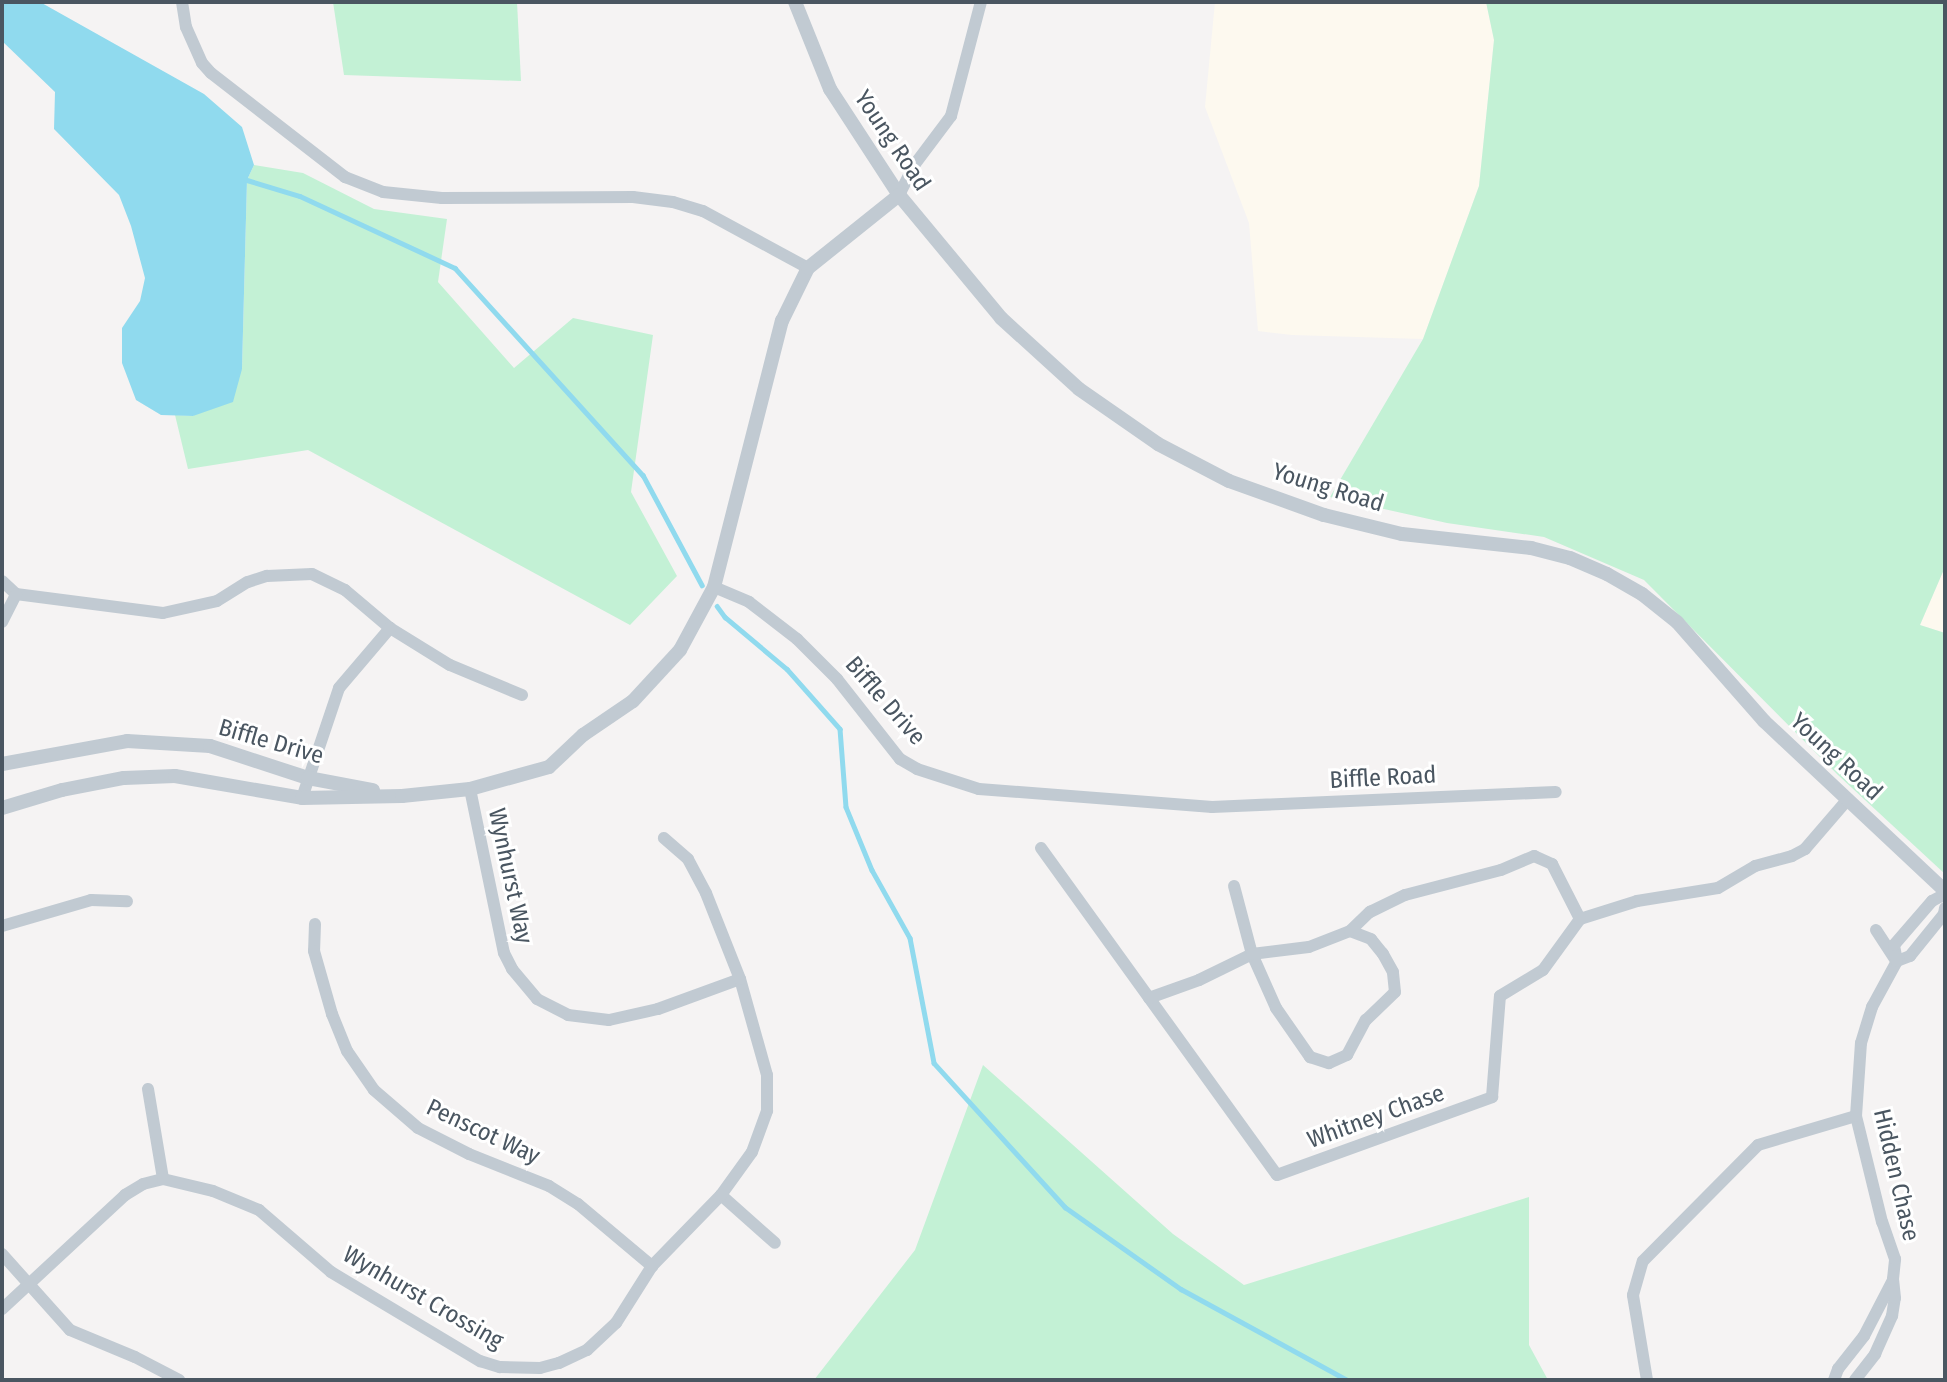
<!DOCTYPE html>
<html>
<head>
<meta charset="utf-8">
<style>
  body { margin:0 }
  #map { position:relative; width:1947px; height:1382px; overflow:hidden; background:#f5f3f3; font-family:"Fira Sans Condensed",sans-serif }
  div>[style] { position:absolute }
  .commercial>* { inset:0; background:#fdf9ef }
  .green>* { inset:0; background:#c3f1d5 }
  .water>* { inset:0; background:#90daee }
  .stream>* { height:4.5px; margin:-2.25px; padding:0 2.25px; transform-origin:2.25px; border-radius:2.25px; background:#90daee }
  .minor>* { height:12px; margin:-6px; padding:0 6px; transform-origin:6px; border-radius:6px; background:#c1cad2 }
  .tertiary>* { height:14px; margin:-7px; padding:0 7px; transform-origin:7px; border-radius:7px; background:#c1cad2 }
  span { translate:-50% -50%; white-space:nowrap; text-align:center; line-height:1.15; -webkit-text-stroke:6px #fff; paint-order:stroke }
  .street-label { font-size:24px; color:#4a5661 }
  .frame { position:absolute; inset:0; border:4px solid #4a5661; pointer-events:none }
</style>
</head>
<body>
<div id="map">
  <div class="commercial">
    <i style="clip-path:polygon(1215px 2px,1486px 2px,1494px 40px,1479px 186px,1423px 339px,1292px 335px,1258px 331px,1249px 223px,1205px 107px)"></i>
    <i style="clip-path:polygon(1945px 567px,1945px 633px,1920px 625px)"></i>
  </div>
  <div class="green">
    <i style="clip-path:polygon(333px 2px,517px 2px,521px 81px,344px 75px)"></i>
    <i style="clip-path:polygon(1486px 2px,1945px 2px,1945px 567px,1920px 625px,1945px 633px,1945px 874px,1838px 775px,1644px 580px,1544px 537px,1447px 523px,1330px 497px,1423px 339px,1479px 186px,1494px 40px)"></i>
    <i style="clip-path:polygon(254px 165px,303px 173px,374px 209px,447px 219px,438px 282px,514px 368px,573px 318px,653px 335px,631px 492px,677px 576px,630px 625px,308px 450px,188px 469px,175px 415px,193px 416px,242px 369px,247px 180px)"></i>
    <i style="clip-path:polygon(983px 1065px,1173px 1234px,1244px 1285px,1529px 1197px,1529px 1345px,1548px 1380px,814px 1380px,915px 1250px)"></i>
  </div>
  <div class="water">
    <i style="clip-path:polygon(2px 2px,40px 2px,204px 94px,242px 127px,254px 165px,247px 180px,242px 369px,233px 402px,193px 416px,161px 415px,136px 400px,122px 363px,122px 328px,140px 301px,145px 278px,131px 226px,119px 195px,54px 129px,55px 92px,2px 41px)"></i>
  </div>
  <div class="stream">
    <i style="left:247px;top:180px;width:55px;rotate:16.8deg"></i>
    <i style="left:300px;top:196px;width:171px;rotate:24.9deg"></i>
    <i style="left:455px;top:268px;width:280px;rotate:47.8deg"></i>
    <i style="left:643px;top:475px;width:125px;rotate:61.8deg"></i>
    <i style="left:717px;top:606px;width:14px;rotate:54deg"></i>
    <i style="left:725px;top:617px;width:81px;rotate:40deg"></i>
    <i style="left:787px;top:669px;width:80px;rotate:48.5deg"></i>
    <i style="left:840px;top:729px;width:78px;rotate:85.6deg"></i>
    <i style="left:846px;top:807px;width:68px;rotate:67.6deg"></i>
    <i style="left:872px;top:870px;width:78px;rotate:60.8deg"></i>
    <i style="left:910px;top:938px;width:127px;rotate:79.1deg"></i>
    <i style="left:934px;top:1063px;width:195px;rotate:47.7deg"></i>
    <i style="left:1065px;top:1207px;width:142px;rotate:35.3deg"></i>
    <i style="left:1181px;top:1289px;width:189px;rotate:28.7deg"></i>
  </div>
  <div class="minor">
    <i style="left:182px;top:2px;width:25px;rotate:81deg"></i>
    <i style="left:186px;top:27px;width:39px;rotate:66deg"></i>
    <i style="left:202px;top:63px;width:13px;rotate:48deg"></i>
    <i style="left:211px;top:73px;width:170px;rotate:37.8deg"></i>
    <i style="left:345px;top:177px;width:41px;rotate:21.5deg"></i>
    <i style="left:383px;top:192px;width:59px;rotate:5.8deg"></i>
    <i style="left:442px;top:198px;width:191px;rotate:-0.3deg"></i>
    <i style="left:633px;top:197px;width:40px;rotate:7.1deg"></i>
    <i style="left:673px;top:202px;width:31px;rotate:17deg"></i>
    <i style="left:703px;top:211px;width:119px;rotate:28.5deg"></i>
    <i style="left:899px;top:195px;width:35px;rotate:-63deg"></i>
    <i style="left:915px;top:164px;width:60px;rotate:-53.1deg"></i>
    <i style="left:951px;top:116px;width:118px;rotate:-75.3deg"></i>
    <i style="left:2px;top:581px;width:19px;rotate:43deg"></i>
    <i style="left:16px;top:594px;width:148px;rotate:7.4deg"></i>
    <i style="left:163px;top:613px;width:55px;rotate:-12.5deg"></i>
    <i style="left:217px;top:601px;width:36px;rotate:-32deg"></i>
    <i style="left:248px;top:582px;width:20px;rotate:-18deg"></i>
    <i style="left:267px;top:576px;width:45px;rotate:-2.5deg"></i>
    <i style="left:312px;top:574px;width:37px;rotate:26deg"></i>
    <i style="left:345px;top:590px;width:59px;rotate:40.2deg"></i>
    <i style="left:390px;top:628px;width:70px;rotate:31.7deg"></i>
    <i style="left:450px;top:665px;width:78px;rotate:22.6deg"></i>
    <i style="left:714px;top:587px;width:38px;rotate:23deg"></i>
    <i style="left:749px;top:602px;width:61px;rotate:37.6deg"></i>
    <i style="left:797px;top:639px;width:57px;rotate:45deg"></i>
    <i style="left:837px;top:679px;width:102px;rotate:51.8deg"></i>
    <i style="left:900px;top:759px;width:20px;rotate:30deg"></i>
    <i style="left:917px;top:769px;width:65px;rotate:17.9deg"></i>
    <i style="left:979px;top:789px;width:234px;rotate:4.4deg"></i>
    <i style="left:1212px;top:807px;width:344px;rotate:-2.5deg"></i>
    <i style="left:2px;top:622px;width:31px;rotate:-63deg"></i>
    <i style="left:470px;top:789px;width:167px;rotate:78.3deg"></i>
    <i style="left:504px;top:953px;width:18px;rotate:63deg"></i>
    <i style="left:512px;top:969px;width:39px;rotate:50deg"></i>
    <i style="left:537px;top:999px;width:35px;rotate:27deg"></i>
    <i style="left:568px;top:1015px;width:41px;rotate:7deg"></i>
    <i style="left:609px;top:1020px;width:50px;rotate:-12.7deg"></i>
    <i style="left:658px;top:1009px;width:87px;rotate:-20.1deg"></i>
    <i style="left:302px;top:798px;width:116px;rotate:-71.4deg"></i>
    <i style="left:339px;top:688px;width:79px;rotate:-49.6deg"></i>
    <i style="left:1041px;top:848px;width:403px;rotate:54.2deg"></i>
    <i style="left:1277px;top:1175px;width:229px;rotate:-19.9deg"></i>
    <i style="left:1492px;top:1097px;width:101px;rotate:-85.5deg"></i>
    <i style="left:1500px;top:996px;width:50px;rotate:-31.2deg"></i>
    <i style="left:1543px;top:970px;width:63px;rotate:-54deg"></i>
    <i style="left:1580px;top:919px;width:60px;rotate:-17.5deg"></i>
    <i style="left:1637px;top:901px;width:82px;rotate:-9.1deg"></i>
    <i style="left:1718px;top:888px;width:43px;rotate:-30.7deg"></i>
    <i style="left:1755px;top:866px;width:38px;rotate:-15deg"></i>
    <i style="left:1792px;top:856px;width:15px;rotate:-28deg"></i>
    <i style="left:1805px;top:849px;width:66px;rotate:-49.3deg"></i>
    <i style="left:1234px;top:886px;width:70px;rotate:75.2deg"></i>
    <i style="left:1252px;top:954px;width:59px;rotate:66deg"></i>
    <i style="left:1276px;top:1008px;width:60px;rotate:55.2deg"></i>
    <i style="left:1310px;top:1057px;width:20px;rotate:18deg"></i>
    <i style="left:1329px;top:1063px;width:20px;rotate:-24deg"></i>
    <i style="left:1347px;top:1055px;width:40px;rotate:-62deg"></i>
    <i style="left:1366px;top:1020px;width:40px;rotate:-44deg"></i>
    <i style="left:1395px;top:992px;width:20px;rotate:-96deg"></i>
    <i style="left:1393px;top:972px;width:21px;rotate:-119deg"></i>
    <i style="left:1383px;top:954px;width:19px;rotate:-129deg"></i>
    <i style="left:1371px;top:939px;width:22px;rotate:-159deg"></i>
    <i style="left:315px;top:924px;width:27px;rotate:92deg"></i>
    <i style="left:314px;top:951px;width:66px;rotate:74.1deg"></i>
    <i style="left:332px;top:1014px;width:40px;rotate:68deg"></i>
    <i style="left:347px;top:1051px;width:47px;rotate:55.3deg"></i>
    <i style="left:374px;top:1090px;width:58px;rotate:40.8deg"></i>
    <i style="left:418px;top:1128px;width:57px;rotate:27deg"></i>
    <i style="left:469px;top:1154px;width:86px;rotate:21.8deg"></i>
    <i style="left:549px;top:1186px;width:34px;rotate:32deg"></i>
    <i style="left:578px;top:1204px;width:97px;rotate:40deg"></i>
    <i style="left:2px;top:926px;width:93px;rotate:-16.3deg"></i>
    <i style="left:91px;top:900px;width:36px;rotate:2deg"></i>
    <i style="left:1876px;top:930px;width:35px;rotate:57deg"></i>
    <i style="left:1897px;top:961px;width:14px;rotate:-21deg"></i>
    <i style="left:1910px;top:956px;width:54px;rotate:-51deg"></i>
    <i style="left:1944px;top:914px;width:6px;rotate:-81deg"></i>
    <i style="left:1149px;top:998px;width:53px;rotate:-19.8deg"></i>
    <i style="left:1199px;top:980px;width:59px;rotate:-26.1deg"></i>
    <i style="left:1252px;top:954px;width:57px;rotate:-7deg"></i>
    <i style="left:1309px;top:947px;width:44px;rotate:-21.3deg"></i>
    <i style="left:1350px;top:931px;width:28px;rotate:-44deg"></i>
    <i style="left:1370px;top:912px;width:39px;rotate:-26deg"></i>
    <i style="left:1405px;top:895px;width:99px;rotate:-14.6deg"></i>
    <i style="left:1501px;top:870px;width:36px;rotate:-23deg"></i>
    <i style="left:1534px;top:856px;width:20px;rotate:24deg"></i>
    <i style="left:1552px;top:864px;width:62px;rotate:63deg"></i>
    <i style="left:148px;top:1089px;width:91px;rotate:80.5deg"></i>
    <i style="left:721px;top:1195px;width:72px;rotate:41.6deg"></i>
    <i style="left:2px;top:1254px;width:102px;rotate:48.2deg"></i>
    <i style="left:70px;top:1330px;width:70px;rotate:22.6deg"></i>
    <i style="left:135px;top:1357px;width:50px;rotate:27.6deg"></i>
    <i style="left:2px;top:1309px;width:168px;rotate:-42.8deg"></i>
    <i style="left:125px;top:1195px;width:21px;rotate:-31deg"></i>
    <i style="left:143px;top:1184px;width:21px;rotate:-14deg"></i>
    <i style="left:163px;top:1179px;width:51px;rotate:13.5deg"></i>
    <i style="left:213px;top:1191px;width:50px;rotate:22.4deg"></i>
    <i style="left:259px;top:1210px;width:95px;rotate:40.7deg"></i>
    <i style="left:331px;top:1272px;width:174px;rotate:30.9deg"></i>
    <i style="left:480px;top:1361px;width:21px;rotate:17deg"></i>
    <i style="left:500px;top:1367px;width:40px;rotate:1.4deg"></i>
    <i style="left:540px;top:1368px;width:20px;rotate:-15deg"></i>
    <i style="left:559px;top:1363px;width:31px;rotate:-25deg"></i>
    <i style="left:587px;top:1350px;width:40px;rotate:-43deg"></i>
    <i style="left:616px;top:1323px;width:67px;rotate:-57.7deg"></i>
    <i style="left:652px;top:1266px;width:99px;rotate:-45.8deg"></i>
    <i style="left:721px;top:1195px;width:53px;rotate:-54.2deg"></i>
    <i style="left:752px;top:1152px;width:44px;rotate:-69.9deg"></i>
    <i style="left:767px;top:1111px;width:36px;rotate:-90deg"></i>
    <i style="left:767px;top:1075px;width:100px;rotate:-105.7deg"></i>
    <i style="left:740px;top:979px;width:92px;rotate:-111.6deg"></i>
    <i style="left:706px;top:893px;width:38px;rotate:-118deg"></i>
    <i style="left:688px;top:859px;width:32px;rotate:-139deg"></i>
    <i style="left:1647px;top:1380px;width:86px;rotate:-99.4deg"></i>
    <i style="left:1633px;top:1295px;width:35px;rotate:-74deg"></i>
    <i style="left:1643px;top:1261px;width:163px;rotate:-45.2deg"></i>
    <i style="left:1758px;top:1145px;width:102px;rotate:-16.5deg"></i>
    <i style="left:1834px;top:1380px;width:12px;rotate:-70deg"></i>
    <i style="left:1838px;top:1369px;width:42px;rotate:-51.8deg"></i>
    <i style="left:1864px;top:1336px;width:63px;rotate:-62.6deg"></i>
    <i style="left:1855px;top:1380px;width:33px;rotate:-52deg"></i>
    <i style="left:1875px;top:1354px;width:42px;rotate:-65.9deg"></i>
    <i style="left:1892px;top:1316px;width:18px;rotate:-81deg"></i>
    <i style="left:1895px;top:1298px;width:19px;rotate:-96deg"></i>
    <i style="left:1893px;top:1279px;width:20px;rotate:-84deg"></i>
    <i style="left:1895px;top:1259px;width:39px;rotate:-109deg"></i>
    <i style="left:1882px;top:1222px;width:109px;rotate:-103.8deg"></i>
    <i style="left:1856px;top:1116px;width:73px;rotate:-86.1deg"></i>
    <i style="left:1861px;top:1043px;width:38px;rotate:-73deg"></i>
    <i style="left:1872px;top:1007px;width:52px;rotate:-61.5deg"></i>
    <i style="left:1897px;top:961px;width:16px;rotate:-101deg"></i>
    <i style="left:1894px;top:945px;width:58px;rotate:-49.2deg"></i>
    <i style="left:1932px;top:901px;width:15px;rotate:-28deg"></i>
  </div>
  <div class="tertiary">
    <i style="left:795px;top:2px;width:94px;rotate:68.1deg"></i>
    <i style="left:830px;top:89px;width:126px;rotate:56.9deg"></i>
    <i style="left:899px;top:195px;width:160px;rotate:50.3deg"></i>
    <i style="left:1001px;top:318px;width:105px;rotate:42.3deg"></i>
    <i style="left:1079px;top:389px;width:96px;rotate:34.8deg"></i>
    <i style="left:1158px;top:444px;width:80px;rotate:27.5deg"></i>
    <i style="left:1229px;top:481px;width:101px;rotate:19.7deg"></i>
    <i style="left:1324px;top:515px;width:80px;rotate:13.7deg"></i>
    <i style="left:1402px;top:534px;width:130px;rotate:6.2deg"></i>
    <i style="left:1531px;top:548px;width:40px;rotate:14.4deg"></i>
    <i style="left:1570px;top:558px;width:40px;rotate:23.4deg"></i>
    <i style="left:1607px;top:574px;width:40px;rotate:29.7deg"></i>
    <i style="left:1642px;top:594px;width:45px;rotate:38.7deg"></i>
    <i style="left:1677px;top:622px;width:132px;rotate:48.7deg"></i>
    <i style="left:1764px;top:721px;width:248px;rotate:43.2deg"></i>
    <i style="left:2px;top:764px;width:127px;rotate:-10.4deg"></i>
    <i style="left:127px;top:741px;width:83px;rotate:3.4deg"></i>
    <i style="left:210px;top:746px;width:103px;rotate:18.1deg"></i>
    <i style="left:308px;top:778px;width:66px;rotate:10.5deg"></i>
    <i style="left:2px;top:808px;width:63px;rotate:-16.7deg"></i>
    <i style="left:62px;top:790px;width:63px;rotate:-11deg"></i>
    <i style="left:124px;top:778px;width:51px;rotate:-2.2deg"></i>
    <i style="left:175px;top:776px;width:129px;rotate:9.8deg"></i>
    <i style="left:302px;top:798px;width:100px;rotate:-1.1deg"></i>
    <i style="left:402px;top:796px;width:68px;rotate:-5.9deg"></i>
    <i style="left:470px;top:789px;width:82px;rotate:-15.6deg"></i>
    <i style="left:549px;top:767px;width:47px;rotate:-43.3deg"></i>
    <i style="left:583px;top:735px;width:60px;rotate:-34.2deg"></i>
    <i style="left:633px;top:701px;width:69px;rotate:-47.3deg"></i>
    <i style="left:680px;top:650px;width:72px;rotate:-61.6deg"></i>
    <i style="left:714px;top:587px;width:275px;rotate:-75.7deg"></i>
    <i style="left:782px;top:321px;width:59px;rotate:-63.9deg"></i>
    <i style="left:808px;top:268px;width:117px;rotate:-38.7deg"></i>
  </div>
  <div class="street-label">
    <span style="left:892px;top:141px;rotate:56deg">Young Road</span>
    <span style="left:1328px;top:488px;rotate:17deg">Young Road</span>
    <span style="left:885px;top:701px;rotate:49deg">Biffle Drive</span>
    <span style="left:271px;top:742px;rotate:16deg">Biffle Drive</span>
    <span style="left:1836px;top:757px;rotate:43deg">Young Road</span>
    <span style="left:1383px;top:778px;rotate:-3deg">Biffle Road</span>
    <span style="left:510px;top:876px;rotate:78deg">Wynhurst Way</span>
    <span style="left:1376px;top:1117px;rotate:-20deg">Whitney Chase</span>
    <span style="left:483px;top:1132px;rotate:25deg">Penscot Way</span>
    <span style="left:1896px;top:1175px;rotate:77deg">Hidden Chase</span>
    <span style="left:423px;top:1298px;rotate:30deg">Wynhurst Crossing</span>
  </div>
  <div class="frame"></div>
</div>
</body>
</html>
